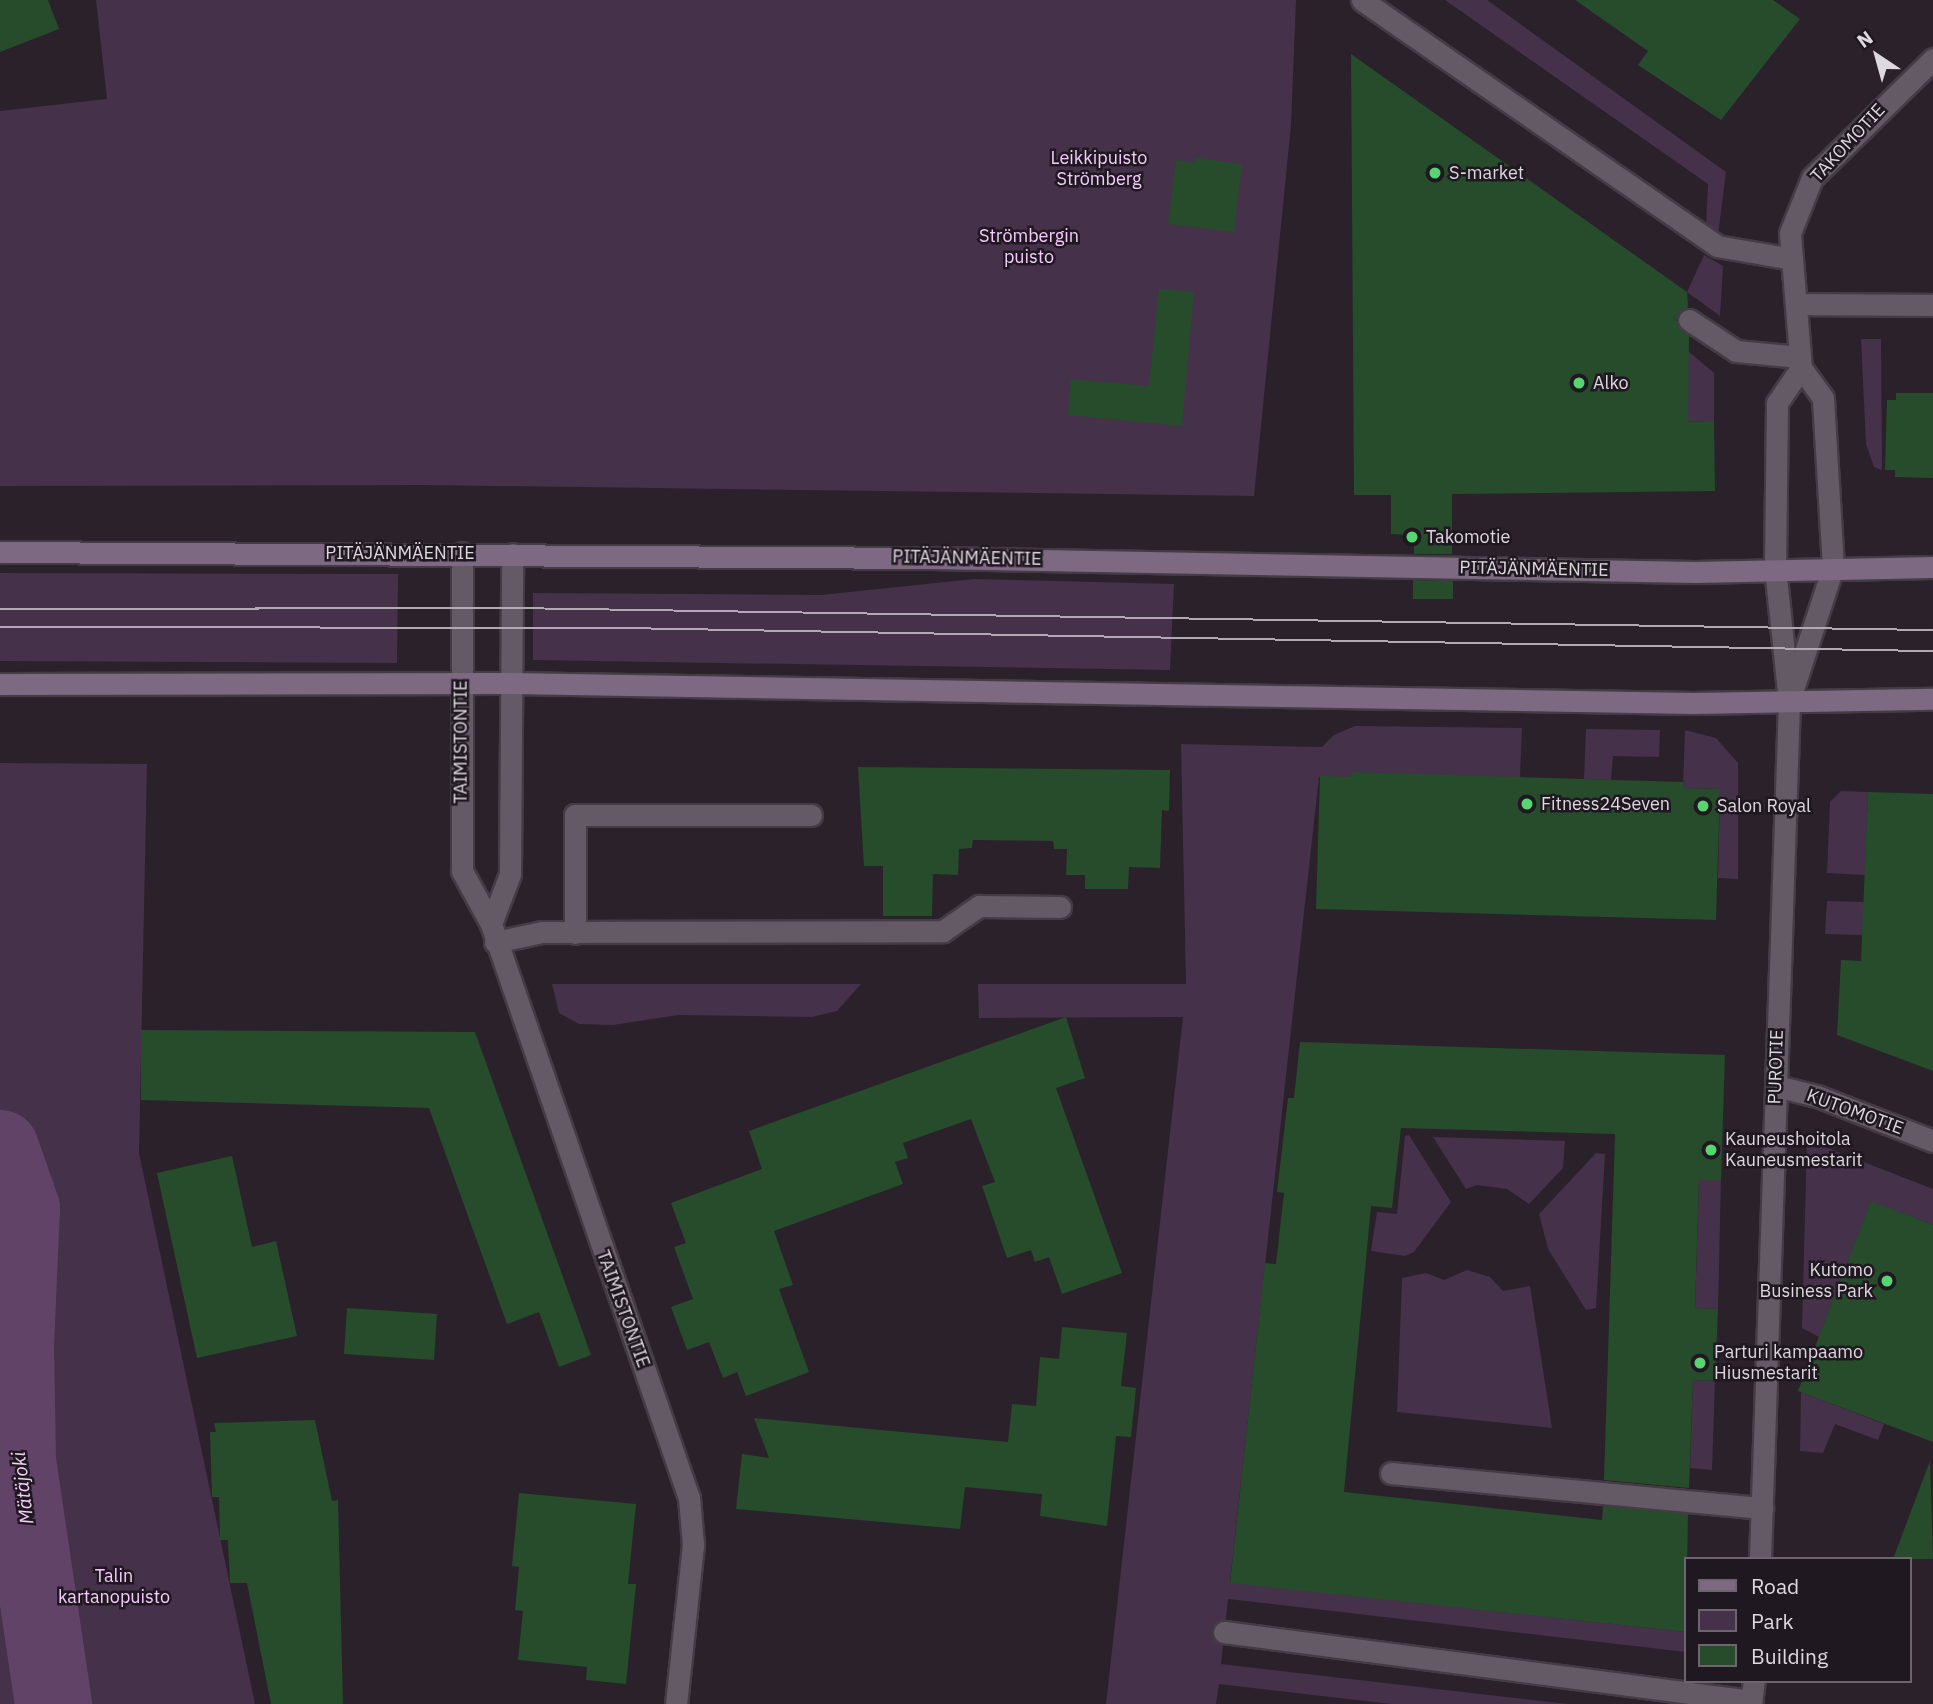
<!DOCTYPE html>
<html>
<head>
<meta charset="utf-8">
<style>
  body { margin:0 }
  #map { position:relative; width:1933px; height:1704px; overflow:hidden; background:#2a212b; font-family:"IBM Plex Sans",sans-serif }
  div>[style] { position:absolute }
  .green>* { inset:0; background:#453149 }
  .river>* { height:77px; margin:-38.5px; padding:0 38.5px; transform-origin:38.5px; border-radius:38.5px; background:#614367 }
  .building>* { inset:0; background:#264c2c }
  .roads { filter:drop-shadow(2px 0 #433c45) drop-shadow(-2px 0 #433c45) drop-shadow(0 2px #433c45) drop-shadow(0 -2px #433c45) }
  .lane>* { height:21px; margin:-10.5px; padding:0 10.5px; transform-origin:10.5px; border-radius:10.5px; background:#645a66 }
  .street>* { height:21px; margin:-10.5px; padding:0 10.5px; transform-origin:10.5px; border-radius:10.5px; background:#645a66 }
  .secondary>* { height:21px; margin:-10.5px; padding:0 10.5px; transform-origin:10.5px; border-radius:10.5px; background:#7e6982 }
  .tram>* { height:2px; margin:-1px; padding:0 1px; transform-origin:1px; border-radius:1px; background:#b1aab2 }
  .dots>* { width:19px; height:19px; translate:-50% -50%; box-sizing:border-box; border:4px solid #201821; border-radius:50% }
  span { translate:-50% -50%; white-space:nowrap; text-align:center; line-height:1.15; -webkit-text-stroke:5px #201821; paint-order:stroke }
  .street-label { font-size:18px; color:#ded8df }
  .park-label { font-size:18px; color:#f5ccfd }
  .poi-label { font-size:18px; color:#ded8df }
  .left { translate:0 -50%; text-align:left }
  .right { translate:-100% -50%; text-align:right }
  .water-label { font-size:19px; color:#f2d3f8; font-style:italic }
  .legend { position:absolute; left:1684px; top:1557px; width:228px; height:126px; box-sizing:border-box; background:#201821; border:2px solid #6c656d; margin:0; padding:9px 12px; list-style:none; font-size:21px; color:#ded8df }
  .legend li { display:flex; align-items:center; gap:14px; height:35px }
  .legend b { width:35px; border:2px solid #6c656d }
  .north { position:absolute; left:1842px; top:21px; width:70px; height:70px; -webkit-text-stroke:5px #201821; paint-order:stroke; rotate:324deg; font-size:19px; font-weight:700; line-height:28px; text-align:center; color:#ded8df }
  .north::after { content:''; display:block; margin:auto; width:24px; height:32px; background:#ded8df; clip-path:polygon(50% 0,100% 100%,50% 72%,0 100%) }
</style>
</head>
<body>
<div id="map">
  <div class="green">
    <i style="clip-path:polygon(96px 0,1296px 0,1291px 125px,1254px 496px,425px 485px,0 486px,0 111px,107px 99px)"></i>
    <i style="clip-path:polygon(1445px 0,1487px 0,1726px 172px,1718px 235px,1706px 226px,1708px 184px)"></i>
    <i style="clip-path:polygon(1704px 255px,1723px 266px,1720px 316px,1687px 292px)"></i>
    <i style="clip-path:polygon(1861px 339px,1881px 339px,1882px 470px,1874px 467px,1866px 444px)"></i>
    <i style="clip-path:polygon(1688px 351px,1714px 373px,1714px 421px,1688px 422px)"></i>
    <i style="clip-path:polygon(0 573px,398px 574px,397px 663px,0 661px)"></i>
    <i style="clip-path:polygon(974px 579px,1174px 584px,1170px 670px,533px 660px,533px 593px,821px 595px)"></i>
    <i style="clip-path:polygon(1355px 726px,1522px 728px,1520px 777px,1319px 777px,1230px 1582px,1686px 1632px,1686px 1652px,1228px 1599px,1221px 1664px,1568px 1704px,1391px 1704px,1219px 1684px,1216px 1704px,1106px 1704px,1183px 1017px,979px 1018px,978px 984px,1186px 984px,1181px 744px,1322px 747px,1334px 735px)"></i>
    <i style="clip-path:polygon(1586px 729px,1660px 730px,1659px 757px,1613px 756px,1611px 780px,1584px 779px)"></i>
    <i style="clip-path:polygon(1685px 730px,1716px 738px,1738px 763px,1738px 879px,1718px 878px,1720px 789px,1683px 788px)"></i>
    <i style="clip-path:polygon(0 763px,147px 764px,139px 1153px,255px 1704px,0 1704px)"></i>
    <i style="clip-path:polygon(1841px 791px,1868px 792px,1865px 875px,1827px 873px,1830px 802px)"></i>
    <i style="clip-path:polygon(1827px 901px,1865px 902px,1933px 930px,1933px 937px,1825px 934px)"></i>
    <i style="clip-path:polygon(552px 984px,861px 984px,837px 1011px,812px 1017px,678px 1015px,613px 1025px,579px 1024px,559px 1013px)"></i>
    <i style="clip-path:polygon(1409px 1135px,1451px 1202px,1414px 1252px,1405px 1256px,1371px 1251px,1377px 1212px,1397px 1214px,1405px 1136px)"></i>
    <i style="clip-path:polygon(1433px 1137px,1565px 1141px,1563px 1168px,1529px 1204px,1507px 1189px,1477px 1185px,1466px 1189px)"></i>
    <i style="clip-path:polygon(1807px 1140px,1933px 1189px,1933px 1225px,1871px 1202px,1819px 1337px,1802px 1328px)"></i>
    <i style="clip-path:polygon(1596px 1153px,1605px 1154px,1596px 1308px,1586px 1310px,1548px 1249px,1539px 1214px)"></i>
    <i style="clip-path:polygon(1699px 1180px,1721px 1180px,1718px 1309px,1695px 1308px)"></i>
    <i style="clip-path:polygon(1467px 1270px,1490px 1277px,1503px 1291px,1530px 1286px,1552px 1428px,1397px 1412px,1402px 1278px,1426px 1273px,1444px 1280px)"></i>
    <i style="clip-path:polygon(1693px 1380px,1715px 1381px,1712px 1470px,1690px 1468px)"></i>
    <i style="clip-path:polygon(1801px 1392px,1884px 1424px,1878px 1440px,1835px 1424px,1823px 1453px,1800px 1451px)"></i>
  </div>
  <div class="river">
    <i style="left:0;top:1148px;width:64px;rotate:70.7deg"></i>
    <i style="left:21px;top:1208px;width:135px;rotate:92.5deg"></i>
    <i style="left:15px;top:1343px;width:117px;rotate:89deg"></i>
    <i style="left:17px;top:1460px;width:247px;rotate:81.6deg"></i>
  </div>
  <div class="building">
    <i style="clip-path:polygon(0 0,48px 0,59px 29px,0 52px)"></i>
    <i style="clip-path:polygon(1575px 0,1773px 0,1800px 19px,1721px 120px,1638px 65px,1648px 51px)"></i>
    <i style="clip-path:polygon(1351px 54px,1687px 292px,1688px 307px,1676px 320px,1689px 335px,1688px 422px,1714px 421px,1715px 491px,1452px 494px,1452px 554px,1414px 554px,1414px 535px,1391px 534px,1391px 495px,1354px 495px)"></i>
    <i style="clip-path:polygon(1195px 158px,1242px 164px,1234px 232px,1168px 224px,1176px 160px,1194px 163px)"></i>
    <i style="clip-path:polygon(1159px 289px,1194px 292px,1182px 426px,1068px 415px,1071px 379px,1149px 386px)"></i>
    <i style="clip-path:polygon(1896px 393px,1933px 393px,1933px 478px,1895px 477px,1895px 470px,1885px 470px,1887px 400px,1896px 400px)"></i>
    <i style="clip-path:polygon(1413px 580px,1453px 581px,1453px 599px,1413px 599px)"></i>
    <i style="clip-path:polygon(858px 767px,1170px 770px,1169px 811px,1162px 810px,1160px 868px,1129px 867px,1128px 889px,1085px 889px,1085px 875px,1066px 875px,1067px 849px,1054px 849px,1053px 841px,973px 840px,972px 848px,959px 849px,958px 875px,933px 874px,932px 916px,883px 916px,883px 866px,864px 866px)"></i>
    <i style="clip-path:polygon(1352px 772px,1683px 782px,1683px 788px,1720px 789px,1716px 920px,1316px 909px,1320px 776px,1351px 777px)"></i>
    <i style="clip-path:polygon(1868px 792px,1933px 794px,1933px 1071px,1837px 1035px,1841px 960px,1861px 961px)"></i>
    <i style="clip-path:polygon(1066px 1017px,1085px 1078px,1056px 1088px,1122px 1273px,1062px 1294px,1049px 1257px,1035px 1262px,1031px 1250px,1007px 1258px,982px 1186px,995px 1182px,971px 1119px,903px 1143px,908px 1158px,895px 1162px,903px 1184px,774px 1231px,793px 1285px,779px 1289px,809px 1372px,746px 1396px,737px 1372px,723px 1378px,709px 1342px,687px 1350px,671px 1307px,693px 1299px,674px 1247px,686px 1243px,671px 1203px,762px 1169px,749px 1131px)"></i>
    <i style="clip-path:polygon(141px 1030px,475px 1032px,591px 1355px,559px 1367px,539px 1312px,507px 1324px,429px 1108px,141px 1100px)"></i>
    <i style="clip-path:polygon(1300px 1042px,1725px 1055px,1721px 1180px,1699px 1180px,1695px 1308px,1718px 1309px,1715px 1381px,1693px 1380px,1689px 1488px,1604px 1480px,1615px 1134px,1401px 1128px,1392px 1208px,1371px 1206px,1344px 1492px,1602px 1520px,1603px 1506px,1688px 1514px,1686px 1632px,1230px 1583px,1265px 1263px,1276px 1264px,1284px 1193px,1277px 1192px,1288px 1098px,1294px 1098px)"></i>
    <i style="clip-path:polygon(232px 1156px,252px 1247px,276px 1241px,297px 1336px,197px 1358px,157px 1173px)"></i>
    <i style="clip-path:polygon(1871px 1201px,1933px 1225px,1933px 1442px,1798px 1391px)"></i>
    <i style="clip-path:polygon(347px 1308px,437px 1314px,434px 1360px,344px 1354px)"></i>
    <i style="clip-path:polygon(1062px 1327px,1127px 1333px,1121px 1386px,1136px 1388px,1131px 1437px,1116px 1436px,1107px 1526px,1040px 1516px,1042px 1494px,965px 1487px,960px 1529px,736px 1509px,742px 1454px,769px 1458px,754px 1418px,1008px 1442px,1012px 1404px,1036px 1406px,1040px 1357px,1059px 1359px)"></i>
    <i style="clip-path:polygon(315px 1420px,332px 1501px,338px 1500px,343px 1704px,271px 1704px,247px 1583px,230px 1583px,228px 1540px,220px 1540px,219px 1497px,212px 1497px,210px 1432px,216px 1432px,214px 1423px)"></i>
    <i style="clip-path:polygon(1930px 1461px,1933px 1559px,1893px 1559px)"></i>
    <i style="clip-path:polygon(519px 1493px,636px 1504px,628px 1584px,636px 1584px,626px 1684px,586px 1680px,587px 1667px,518px 1660px,523px 1611px,515px 1610px,519px 1567px,512px 1566px)"></i>
  </div>
  <div class="roads">
    <div class="lane">
      <i style="left:1362px;top:0;width:432px;rotate:34.7deg"></i>
      <i style="left:1717px;top:246px;width:76px;rotate:9.8deg"></i>
      <i style="left:1797px;top:304px;width:136px;rotate:0.4deg"></i>
      <i style="left:1689px;top:320px;width:56px;rotate:33.4deg"></i>
      <i style="left:1736px;top:351px;width:64px;rotate:5.4deg"></i>
      <i style="left:575px;top:933px;width:118px;rotate:-90deg"></i>
      <i style="left:575px;top:815px;width:236px"></i>
      <i style="left:495px;top:942px;width:48px;rotate:-12deg"></i>
      <i style="left:542px;top:932px;width:401px;rotate:-0.1deg"></i>
      <i style="left:943px;top:931px;width:44px;rotate:-34.8deg"></i>
      <i style="left:979px;top:906px;width:81px;rotate:0.7deg"></i>
      <i style="left:1391px;top:1473px;width:373px;rotate:5.4deg"></i>
      <i style="left:1224px;top:1632px;width:532px;rotate:7.45deg"></i>
    </div>
    <div class="street">
      <i style="left:462px;top:553px;width:318px;rotate:90deg"></i>
      <i style="left:462px;top:871px;width:60px;rotate:61.3deg"></i>
      <i style="left:491px;top:924px;width:607px;rotate:70.97deg"></i>
      <i style="left:689px;top:1498px;width:47px;rotate:85.1deg"></i>
      <i style="left:693px;top:1545px;width:160px;rotate:96.1deg"></i>
      <i style="left:1791px;top:695px;width:135px;rotate:-71.8deg"></i>
      <i style="left:1833px;top:567px;width:169px;rotate:-93.4deg"></i>
      <i style="left:1823px;top:398px;width:37px;rotate:-126deg"></i>
      <i style="left:1801px;top:368px;width:135px;rotate:-94.7deg"></i>
      <i style="left:1790px;top:233px;width:59px;rotate:-68.2deg"></i>
      <i style="left:1812px;top:178px;width:170px;rotate:-44.5deg"></i>
      <i style="left:491px;top:924px;width:53px;rotate:-69.2deg"></i>
      <i style="left:510px;top:874px;width:320px;rotate:-89.6deg"></i>
      <i style="left:1776px;top:1086px;width:42px;rotate:13.7deg"></i>
      <i style="left:1817px;top:1096px;width:124px;rotate:21.2deg"></i>
      <i style="left:1760px;top:1559px;width:858px;rotate:-88.06deg"></i>
      <i style="left:1789px;top:701px;width:135px;rotate:-96deg"></i>
      <i style="left:1775px;top:567px;width:164px;rotate:-89.3deg"></i>
      <i style="left:1777px;top:403px;width:42px;rotate:-55.6deg"></i>
      <i style="left:1751px;top:1704px;width:23px;rotate:-83deg"></i>
    </div>
    <div class="secondary">
      <i style="left:0;top:552px;width:932px;rotate:0.37deg"></i>
      <i style="left:932px;top:558px;width:763px;rotate:1.05deg"></i>
      <i style="left:1695px;top:572px;width:238px;rotate:-1.2deg"></i>
      <i style="left:0;top:684px;width:511px;rotate:-0.11deg"></i>
      <i style="left:511px;top:683px;width:1182px;rotate:0.97deg"></i>
      <i style="left:1693px;top:703px;width:240px;rotate:-1deg"></i>
    </div>
  </div>
  <div class="tram">
    <i style="left:0;top:609px;width:512px;rotate:-0.11deg"></i>
    <i style="left:512px;top:608px;width:1421px;rotate:0.89deg"></i>
    <i style="left:0;top:627px;width:622px;rotate:0.09deg"></i>
    <i style="left:622px;top:628px;width:1311px;rotate:1.01deg"></i>
  </div>
  <div class="dots">
    <i style="left:1435px;top:173px;background:#55d671"></i>
    <i style="left:1579px;top:383px;background:#55d671"></i>
    <i style="left:1412px;top:537px;background:#55d671"></i>
    <i style="left:1527px;top:804px;background:#55d671"></i>
    <i style="left:1703px;top:806px;background:#55d671"></i>
    <i style="left:1711px;top:1150px;background:#55d671"></i>
    <i style="left:1887px;top:1281px;background:#55d671"></i>
    <i style="left:1700px;top:1363px;background:#55d671"></i>
  </div>
  <div class="street-label">
    <span style="left:1848px;top:143px;rotate:-47deg">TAKOMOTIE</span>
    <span style="left:400px;top:553px">PITÄJÄNMÄENTIE</span>
    <span style="left:967px;top:558px;rotate:1deg">PITÄJÄNMÄENTIE</span>
    <span style="left:1534px;top:569px;rotate:1deg">PITÄJÄNMÄENTIE</span>
    <span style="left:461px;top:742px;rotate:-90deg">TAIMISTONTIE</span>
    <span style="left:1776px;top:1067px;rotate:-88deg">PUROTIE</span>
    <span style="left:1855px;top:1112px;rotate:20deg">KUTOMOTIE</span>
    <span style="left:623px;top:1309px;rotate:70deg">TAIMISTONTIE</span>
  </div>
  <div class="park-label">
    <span style="left:1099px;top:169px">Leikkipuisto<br>Strömberg</span>
    <span style="left:1029px;top:247px">Strömbergin<br>puisto</span>
    <span style="left:114px;top:1587px">Talin<br>kartanopuisto</span>
  </div>
  <div class="poi-label">
    <span class="left" style="left:1449px;top:173px">S-market</span>
    <span class="left" style="left:1593px;top:383px">Alko</span>
    <span class="left" style="left:1426px;top:537px">Takomotie</span>
    <span class="left" style="left:1541px;top:804px">Fitness24Seven</span>
    <span class="left" style="left:1717px;top:806px">Salon Royal</span>
    <span class="left" style="left:1725px;top:1150px">Kauneushoitola<br>Kauneusmestarit</span>
    <span class="right" style="left:1873px;top:1281px">Kutomo<br>Business Park</span>
    <span class="left" style="left:1714px;top:1363px">Parturi kampaamo<br>Hiusmestarit</span>
  </div>
  <div class="water-label">
    <span style="left:23px;top:1488px;rotate:-97deg">Mätäjoki</span>
  </div>
  <ul class="legend">
  <li><b style="height:9px;background:#7e6982"></b>Road</li>
  <li><b style="height:19px;background:#453149"></b>Park</li>
  <li><b style="height:19px;background:#264c2c"></b>Building</li>
  </ul>
  <div class="north">N</div>
</div>
</body>
</html>
